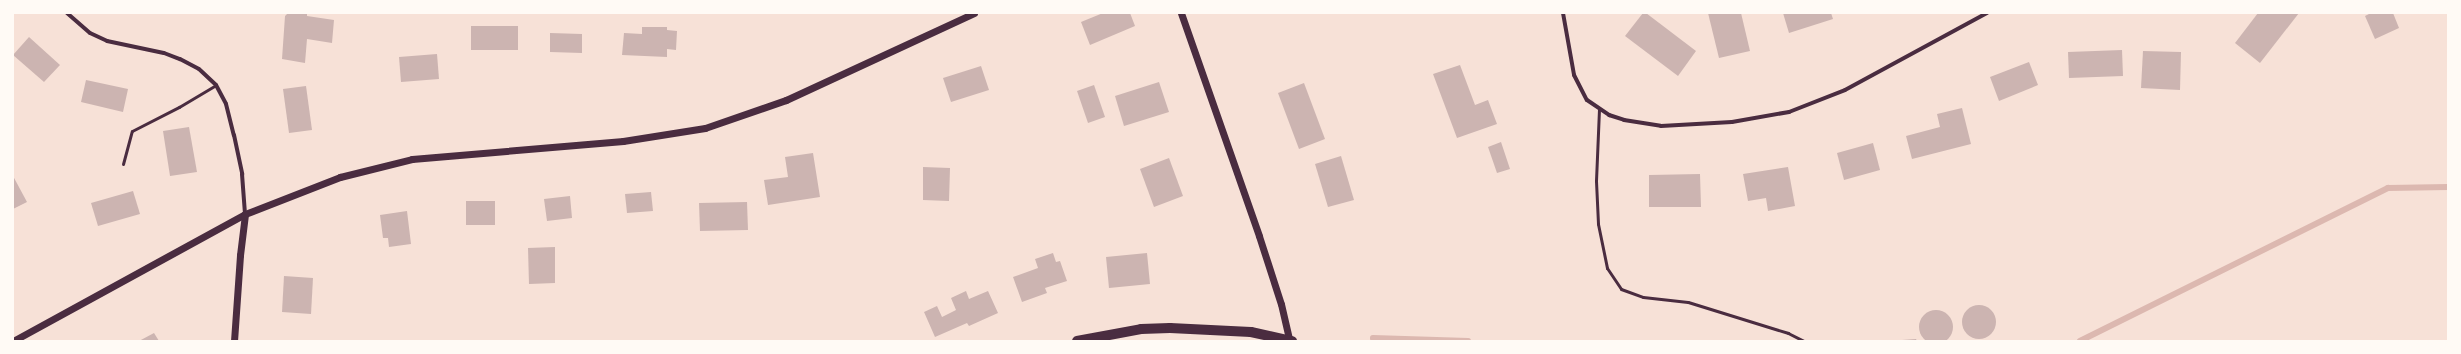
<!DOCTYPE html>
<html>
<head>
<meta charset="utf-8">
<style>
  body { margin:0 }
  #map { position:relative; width:2461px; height:354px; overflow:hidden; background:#f7e1d7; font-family:Overpass,sans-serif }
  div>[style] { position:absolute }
  .stream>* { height:5.5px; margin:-2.75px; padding:0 2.75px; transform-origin:2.75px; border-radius:2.75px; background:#dcb8b0 }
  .building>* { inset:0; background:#ccb4b1 }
  .round { border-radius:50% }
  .service>* { height:3px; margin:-1.5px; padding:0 1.5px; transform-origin:1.5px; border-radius:1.5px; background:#4a2c40 }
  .minor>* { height:4px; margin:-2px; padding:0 2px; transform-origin:2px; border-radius:2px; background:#4a2c40 }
  .tertiary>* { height:7px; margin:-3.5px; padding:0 3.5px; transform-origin:3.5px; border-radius:3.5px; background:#4a2c40 }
  .primary>* { height:10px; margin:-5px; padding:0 5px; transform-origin:5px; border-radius:5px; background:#4a2c40 }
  span { translate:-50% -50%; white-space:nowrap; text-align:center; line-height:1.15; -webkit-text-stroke:4px #fffaf5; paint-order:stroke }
  .frame { position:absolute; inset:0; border:14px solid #fffaf5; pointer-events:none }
</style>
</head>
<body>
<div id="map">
  <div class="stream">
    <i style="left:1373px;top:338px;width:95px;rotate:1.8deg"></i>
    <i style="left:2080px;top:341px;width:344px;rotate:-26.4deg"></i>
    <i style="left:2388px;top:188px;width:60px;rotate:-1deg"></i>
  </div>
  <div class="building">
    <i style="clip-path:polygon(288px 13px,307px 13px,307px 16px,334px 20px,332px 43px,307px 39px,305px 63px,282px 59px,285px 16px)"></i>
    <i style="clip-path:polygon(1103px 13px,1130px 13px,1135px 26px,1090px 45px,1081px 22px)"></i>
    <i style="clip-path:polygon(1643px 13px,1646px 13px,1696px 51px,1678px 76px,1625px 36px)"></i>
    <i style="clip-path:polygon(1708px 13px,1741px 13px,1750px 51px,1719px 58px)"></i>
    <i style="clip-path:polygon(1783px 13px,1831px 13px,1833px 19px,1789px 33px)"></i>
    <i style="clip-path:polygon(2258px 13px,2299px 13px,2260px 63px,2235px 43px)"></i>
    <i style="clip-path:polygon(2371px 13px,2393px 13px,2399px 28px,2375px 39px,2365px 16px)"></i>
    <i style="clip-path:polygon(471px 26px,518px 26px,518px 50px,471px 50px)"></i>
    <i style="clip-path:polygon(642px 27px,667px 27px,667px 30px,677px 31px,676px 50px,667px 49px,667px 57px,622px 55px,624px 33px,642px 34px)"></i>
    <i style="clip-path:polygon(550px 33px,582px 34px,582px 53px,550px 52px)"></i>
    <i style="clip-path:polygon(29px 37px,60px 65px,44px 82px,13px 55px)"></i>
    <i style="clip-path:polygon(2122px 50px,2123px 76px,2069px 78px,2068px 52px)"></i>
    <i style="clip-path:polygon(2143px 51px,2181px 52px,2180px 90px,2141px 88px)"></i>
    <i style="clip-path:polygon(437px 54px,439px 79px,401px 82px,399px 57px)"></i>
    <i style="clip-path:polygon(2029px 62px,2038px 85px,1999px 101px,1990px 77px)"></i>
    <i style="clip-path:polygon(1460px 65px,1475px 105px,1488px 100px,1497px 124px,1457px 138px,1433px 74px)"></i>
    <i style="clip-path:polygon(981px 66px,989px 90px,951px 102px,943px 78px)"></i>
    <i style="clip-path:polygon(86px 80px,128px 89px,123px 112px,81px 102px)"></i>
    <i style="clip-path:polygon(1159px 82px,1169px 112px,1124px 126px,1115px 96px)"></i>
    <i style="clip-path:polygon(1304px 83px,1325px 139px,1299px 149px,1278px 93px)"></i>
    <i style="clip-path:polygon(1094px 85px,1105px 117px,1088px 123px,1077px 91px)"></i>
    <i style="clip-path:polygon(306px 86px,312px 130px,289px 133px,283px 89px)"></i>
    <i style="clip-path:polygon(1962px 108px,1971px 144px,1912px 159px,1906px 136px,1940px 127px,1937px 114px)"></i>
    <i style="clip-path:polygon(189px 127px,197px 172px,170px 176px,163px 131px)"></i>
    <i style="clip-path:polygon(1501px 142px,1510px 169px,1497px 173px,1488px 147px)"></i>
    <i style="clip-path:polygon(1873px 143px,1880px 170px,1844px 180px,1837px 153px)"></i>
    <i style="clip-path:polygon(813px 153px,820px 197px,768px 205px,764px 180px,788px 177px,785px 157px)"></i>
    <i style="clip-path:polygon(1341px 156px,1354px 200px,1328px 207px,1315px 164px)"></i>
    <i style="clip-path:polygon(1169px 158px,1183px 196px,1154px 207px,1140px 169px)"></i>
    <i style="clip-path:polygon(923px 167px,950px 168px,949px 201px,923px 200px)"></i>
    <i style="clip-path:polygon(1788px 167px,1795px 206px,1768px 211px,1766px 198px,1748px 201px,1743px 174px)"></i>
    <i style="clip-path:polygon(1700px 174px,1701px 207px,1649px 207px,1649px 175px)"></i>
    <i style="clip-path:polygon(13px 176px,27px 202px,13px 209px)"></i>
    <i style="clip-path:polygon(133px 191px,140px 214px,98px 226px,91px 203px)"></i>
    <i style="clip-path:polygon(651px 192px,653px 211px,627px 213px,625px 194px)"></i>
    <i style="clip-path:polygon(570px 196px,572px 218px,547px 221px,544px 199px)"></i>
    <i style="clip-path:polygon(466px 201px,495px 201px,495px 225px,466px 225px)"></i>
    <i style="clip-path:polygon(747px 202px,748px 230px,700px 231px,699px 203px)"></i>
    <i style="clip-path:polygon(407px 211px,411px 244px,389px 247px,388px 238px,383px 238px,380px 215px)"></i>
    <i style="clip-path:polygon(555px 247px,555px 283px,529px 284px,528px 248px)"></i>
    <i style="clip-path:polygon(1053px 253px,1056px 262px,1060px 261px,1067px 281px,1045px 288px,1047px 293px,1022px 302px,1013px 277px,1038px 268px,1035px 259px)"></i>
    <i style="clip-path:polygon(1147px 253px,1150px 284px,1109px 288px,1106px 257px)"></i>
    <i style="clip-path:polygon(284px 276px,313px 278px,311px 314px,282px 312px)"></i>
    <i style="clip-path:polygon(966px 291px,969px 299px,988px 291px,998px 313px,969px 326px,967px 323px,935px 337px,924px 312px,937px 306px,942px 317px,956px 310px,951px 298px)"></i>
    <i class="round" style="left:1962px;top:305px;width:34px;height:34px"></i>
    <i class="round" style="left:1919px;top:310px;width:34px;height:34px"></i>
    <i style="clip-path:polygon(154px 333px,159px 341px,139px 341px)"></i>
    <i style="clip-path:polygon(1916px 339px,1917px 341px,1902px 341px,1902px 340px)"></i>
  </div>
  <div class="service">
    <i style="left:1599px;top:109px;width:72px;rotate:92.4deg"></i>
    <i style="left:1596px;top:181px;width:43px;rotate:87.3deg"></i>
    <i style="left:1598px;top:224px;width:45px;rotate:78.4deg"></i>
    <i style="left:1607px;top:268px;width:25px;rotate:56deg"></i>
    <i style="left:1621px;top:289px;width:23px;rotate:20deg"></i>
    <i style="left:1643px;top:297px;width:45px;rotate:6.3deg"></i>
    <i style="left:1688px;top:302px;width:105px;rotate:17.2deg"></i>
    <i style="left:1788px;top:333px;width:18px;rotate:27deg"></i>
    <i style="left:123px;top:164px;width:34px;rotate:-75deg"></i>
    <i style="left:132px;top:131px;width:53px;rotate:-27.1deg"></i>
    <i style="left:179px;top:107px;width:43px;rotate:-30.7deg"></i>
  </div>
  <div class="minor">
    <i style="left:67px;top:13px;width:30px;rotate:41deg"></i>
    <i style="left:90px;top:33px;width:19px;rotate:25deg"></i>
    <i style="left:107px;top:41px;width:58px;rotate:11.9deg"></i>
    <i style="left:164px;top:53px;width:17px;rotate:21deg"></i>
    <i style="left:180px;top:59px;width:21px;rotate:28deg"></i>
    <i style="left:199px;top:69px;width:23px;rotate:43deg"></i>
    <i style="left:216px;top:85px;width:21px;rotate:62deg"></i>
    <i style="left:226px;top:104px;width:32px;rotate:76deg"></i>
    <i style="left:234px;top:135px;width:40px;rotate:78deg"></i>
    <i style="left:242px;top:174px;width:40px;rotate:85.7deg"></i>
    <i style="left:1563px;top:13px;width:63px;rotate:79.9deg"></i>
    <i style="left:1574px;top:75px;width:28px;rotate:63deg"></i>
    <i style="left:1587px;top:100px;width:27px;rotate:34deg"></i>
    <i style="left:1609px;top:115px;width:16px;rotate:18deg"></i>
    <i style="left:1624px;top:120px;width:37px;rotate:9deg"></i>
    <i style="left:1661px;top:126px;width:71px;rotate:-3.2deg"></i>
    <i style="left:1732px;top:122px;width:58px;rotate:-10deg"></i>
    <i style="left:1789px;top:112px;width:60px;rotate:-21.4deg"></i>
    <i style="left:1845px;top:90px;width:162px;rotate:-28.5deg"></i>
  </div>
  <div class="tertiary">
    <i style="left:1181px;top:13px;width:236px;rotate:70.7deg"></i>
    <i style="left:1259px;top:236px;width:71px;rotate:72.1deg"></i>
    <i style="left:1281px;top:304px;width:37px;rotate:77deg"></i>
    <i style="left:13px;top:341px;width:264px;rotate:-28.7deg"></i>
    <i style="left:245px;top:214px;width:102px;rotate:-21.3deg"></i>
    <i style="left:340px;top:177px;width:74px;rotate:-14deg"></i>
    <i style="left:412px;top:159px;width:212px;rotate:-4.9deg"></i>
    <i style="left:623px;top:141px;width:83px;rotate:-9deg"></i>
    <i style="left:705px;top:128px;width:86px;rotate:-19.1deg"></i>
    <i style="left:786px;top:100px;width:207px;rotate:-24.8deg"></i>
    <i style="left:234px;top:341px;width:86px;rotate:-86deg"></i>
    <i style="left:240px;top:255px;width:41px;rotate:-83deg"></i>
  </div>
  <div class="primary">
    <i style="left:1077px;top:341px;width:65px;rotate:-10.6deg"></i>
    <i style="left:1141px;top:329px;width:29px;rotate:-2deg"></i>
    <i style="left:1170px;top:328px;width:81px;rotate:2.8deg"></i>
    <i style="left:1251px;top:332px;width:42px;rotate:12.4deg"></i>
  </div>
  <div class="frame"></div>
</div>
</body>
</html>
